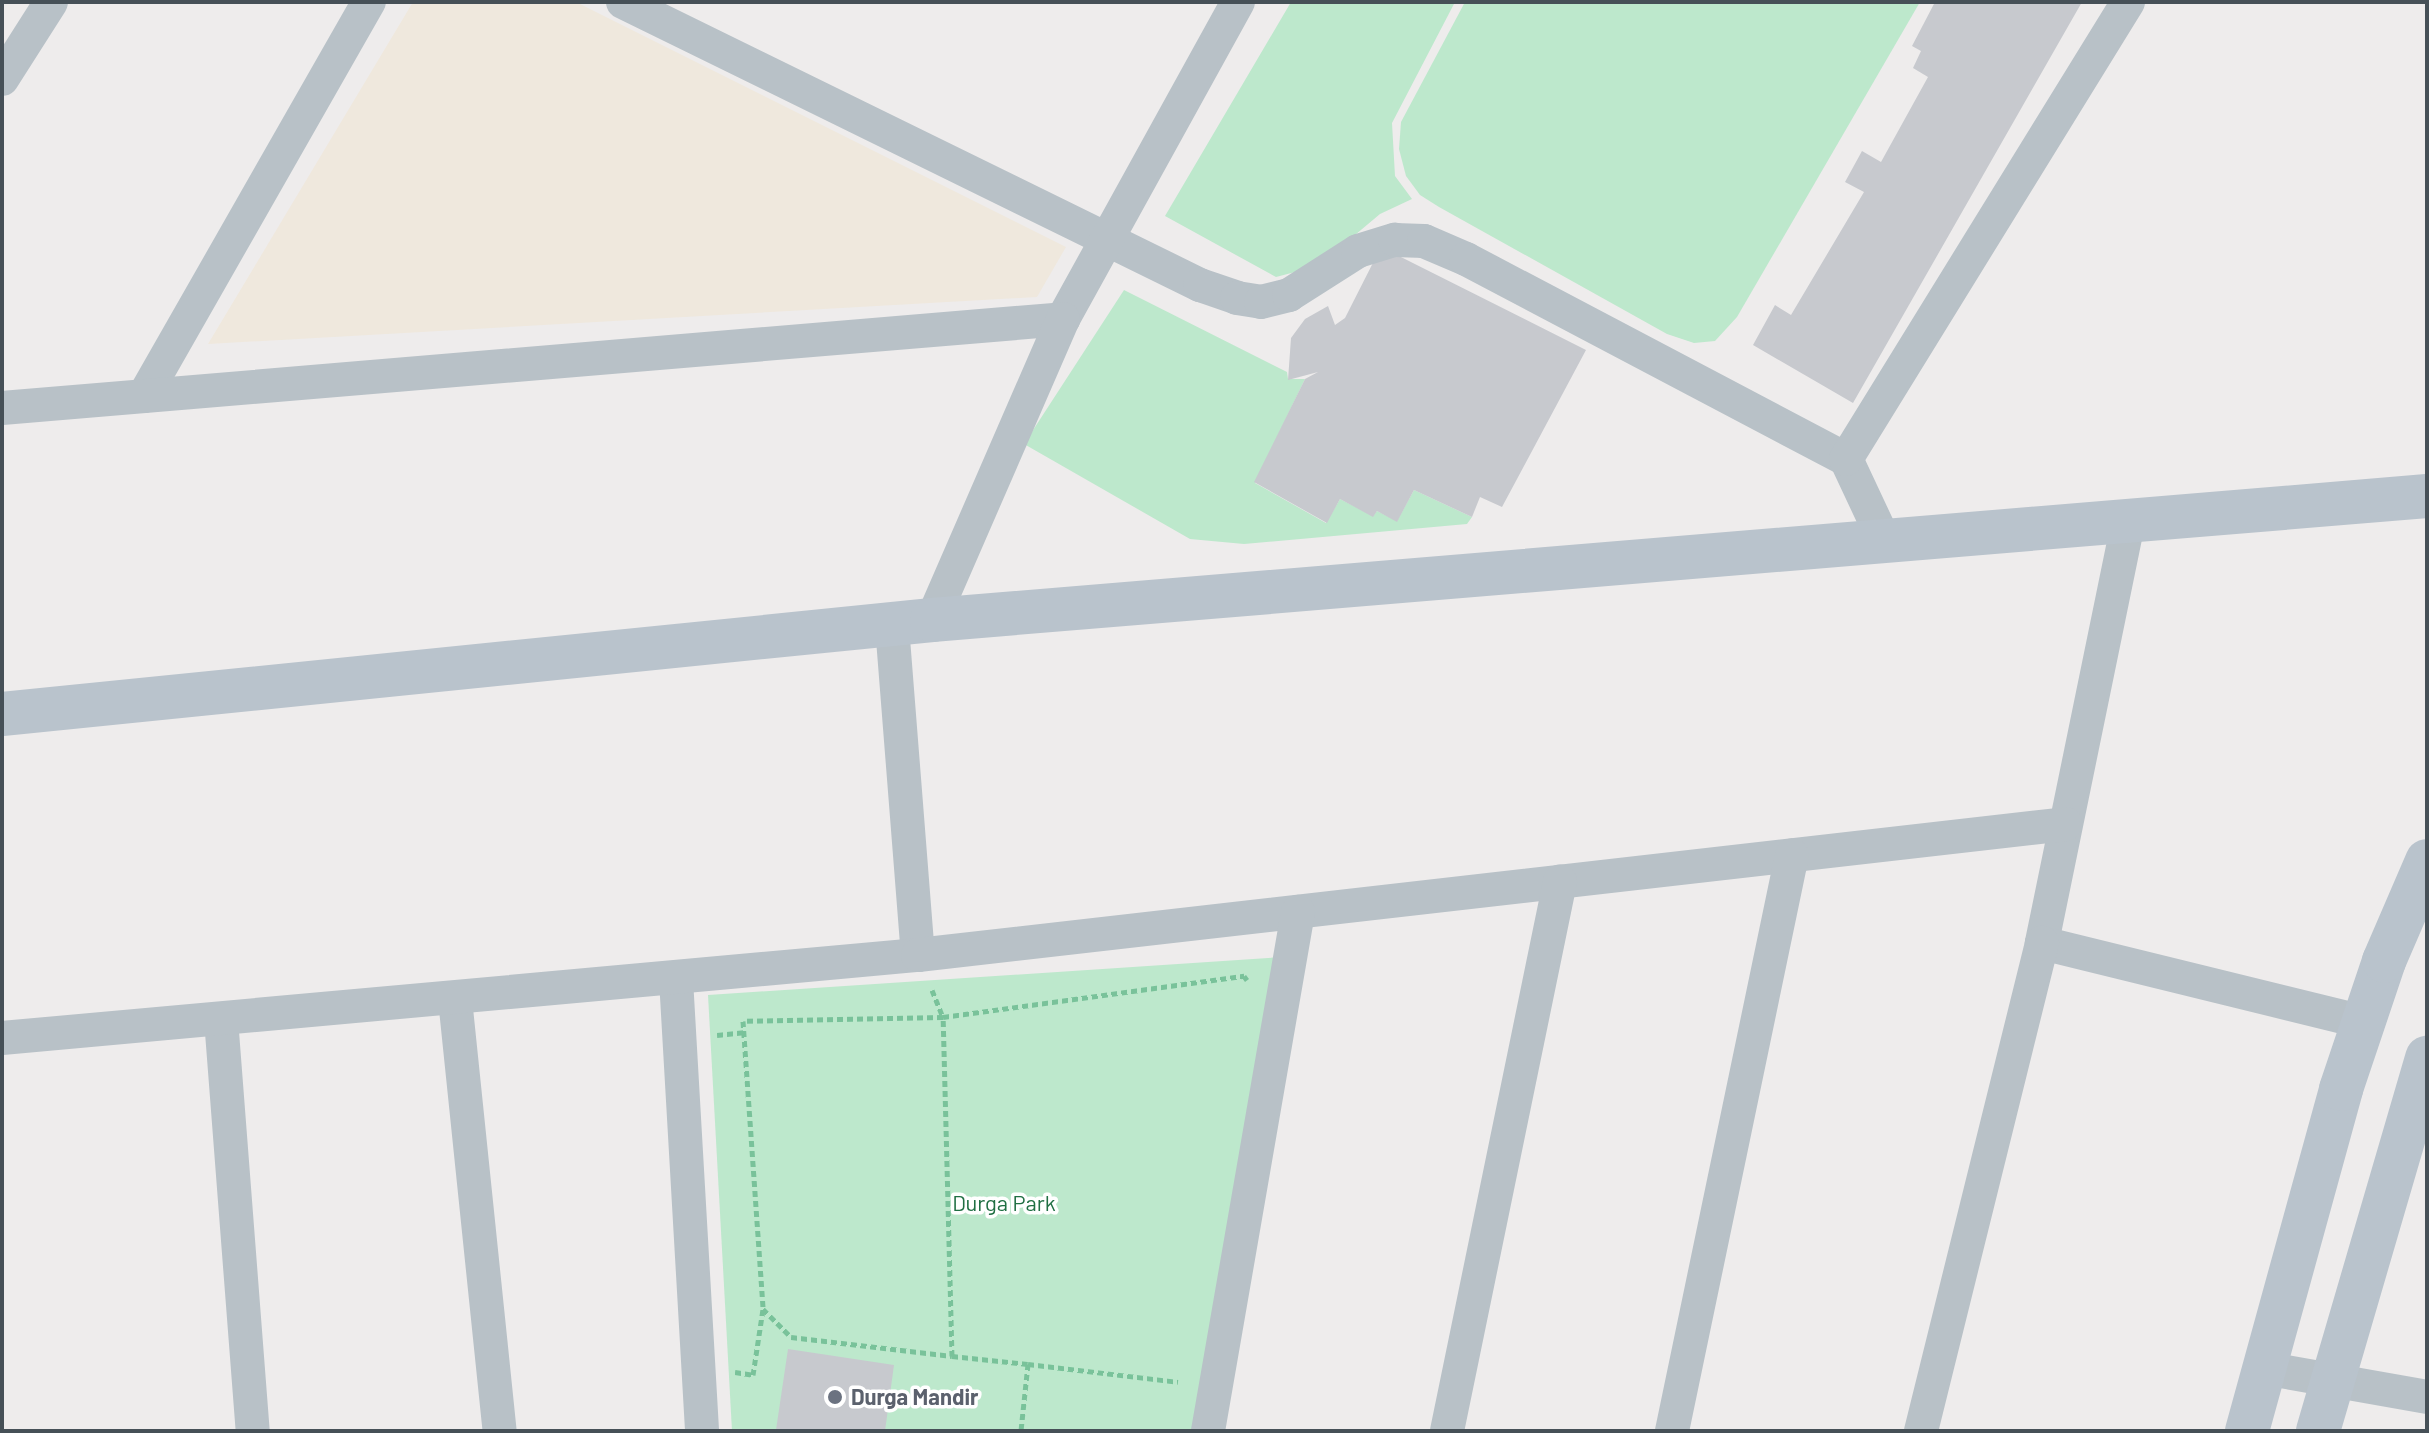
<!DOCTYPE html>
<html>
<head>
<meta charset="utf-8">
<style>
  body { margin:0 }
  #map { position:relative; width:2429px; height:1433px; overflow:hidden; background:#eeecec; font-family:Barlow,sans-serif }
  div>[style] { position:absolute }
  .green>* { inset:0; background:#bde8cc }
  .sand>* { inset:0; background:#efe8dd }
  .building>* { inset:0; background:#c7c9ce }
  .path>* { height:5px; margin-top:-2.5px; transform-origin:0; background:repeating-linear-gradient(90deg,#79c29a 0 6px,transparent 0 10px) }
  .street>* { height:34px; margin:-17px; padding:0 17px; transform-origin:17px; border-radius:17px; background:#b8c1c7 }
  .secondary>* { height:44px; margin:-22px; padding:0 22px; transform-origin:22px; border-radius:22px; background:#b9c3cc }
  .dots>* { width:22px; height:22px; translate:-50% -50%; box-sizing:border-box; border:4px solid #fff; border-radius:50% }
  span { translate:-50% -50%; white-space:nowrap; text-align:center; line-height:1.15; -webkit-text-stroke:7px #fff; paint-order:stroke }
  .park-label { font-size:22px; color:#206f43 }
  .worship-label { font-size:22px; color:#5b616d; font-weight:700 }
  .left { translate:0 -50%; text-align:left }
  .frame { position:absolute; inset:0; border:4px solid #465057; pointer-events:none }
</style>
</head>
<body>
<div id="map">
  <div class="green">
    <i style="clip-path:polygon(1291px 2px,1455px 2px,1392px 123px,1395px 176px,1412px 199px,1380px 214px,1318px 266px,1276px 277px,1165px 216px)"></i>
    <i style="clip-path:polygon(1465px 2px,1920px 2px,1737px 317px,1715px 341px,1694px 343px,1667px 334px,1439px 207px,1420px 195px,1406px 176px,1399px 149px,1401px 122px)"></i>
    <i style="clip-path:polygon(1124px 290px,1287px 372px,1288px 379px,1305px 379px,1255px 483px,1326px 523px,1340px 499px,1373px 516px,1377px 511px,1397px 521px,1414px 490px,1472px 517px,1467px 524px,1244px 544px,1190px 539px,1024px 444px)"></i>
    <i style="clip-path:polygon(1283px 957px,1194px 1431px,732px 1431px,708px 995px)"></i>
  </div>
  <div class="sand">
    <i style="clip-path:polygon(413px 2px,576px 2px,1066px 247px,1037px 297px,208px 344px)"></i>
  </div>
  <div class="building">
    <i style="clip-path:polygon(1935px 2px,2082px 2px,1853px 403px,1753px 345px,1775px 305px,1791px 315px,1864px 192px,1845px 182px,1862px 151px,1881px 162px,1928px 77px,1913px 68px,1921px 51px,1912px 46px)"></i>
    <i style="clip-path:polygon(1381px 247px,1586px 350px,1502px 507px,1480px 497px,1472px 517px,1414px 490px,1397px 522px,1377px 511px,1373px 517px,1340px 499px,1327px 523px,1254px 482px,1305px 379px,1318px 372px,1288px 380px,1291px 338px,1305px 319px,1328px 306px,1335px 325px,1345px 318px)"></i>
    <i style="clip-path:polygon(788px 1349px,894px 1365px,885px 1431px,776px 1430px)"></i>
  </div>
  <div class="path">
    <i style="left:932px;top:990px;width:29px;rotate:68deg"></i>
    <i style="left:943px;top:1017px;width:304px;rotate:-7.8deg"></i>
    <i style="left:1244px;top:976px;width:5px;rotate:53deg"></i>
    <i style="left:717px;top:1035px;width:27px;rotate:-6deg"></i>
    <i style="left:952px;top:1356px;width:339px;rotate:-91.5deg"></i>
    <i style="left:943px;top:1017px;width:200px;rotate:178.9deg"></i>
    <i style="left:743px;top:1021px;width:289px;rotate:86deg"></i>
    <i style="left:763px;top:1309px;width:40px;rotate:45deg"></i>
    <i style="left:791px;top:1337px;width:162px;rotate:6.7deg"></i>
    <i style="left:952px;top:1356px;width:76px;rotate:6deg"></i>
    <i style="left:1028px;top:1364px;width:67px;rotate:96deg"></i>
    <i style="left:1028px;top:1364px;width:151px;rotate:6.8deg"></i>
    <i style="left:735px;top:1372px;width:18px;rotate:9deg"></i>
    <i style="left:753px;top:1375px;width:67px;rotate:-81.4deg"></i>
  </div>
  <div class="street">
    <i style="left:623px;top:2px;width:643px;rotate:26.13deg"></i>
    <i style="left:1200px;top:285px;width:39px;rotate:19deg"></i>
    <i style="left:1237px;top:298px;width:24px;rotate:9deg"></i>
    <i style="left:1261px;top:302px;width:29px;rotate:-14deg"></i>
    <i style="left:1289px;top:295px;width:82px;rotate:-32.5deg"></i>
    <i style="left:1358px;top:251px;width:39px;rotate:-17deg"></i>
    <i style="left:1395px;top:240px;width:29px;rotate:2deg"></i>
    <i style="left:1424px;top:241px;width:46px;rotate:23.2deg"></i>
    <i style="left:1466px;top:259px;width:429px;rotate:27.8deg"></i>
    <i style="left:1846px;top:459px;width:87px;rotate:64.9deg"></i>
    <i style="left:2px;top:79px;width:91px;rotate:-57.5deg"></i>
    <i style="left:1063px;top:319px;width:362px;rotate:-61.1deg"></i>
    <i style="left:144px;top:396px;width:454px;rotate:-60.3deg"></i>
    <i style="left:2px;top:408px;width:1065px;rotate:-4.79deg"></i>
    <i style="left:1063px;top:319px;width:328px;rotate:113.5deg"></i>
    <i style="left:1846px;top:459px;width:537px;rotate:-58.32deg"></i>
    <i style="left:2128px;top:523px;width:429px;rotate:101.6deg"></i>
    <i style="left:2042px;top:943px;width:331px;rotate:13.8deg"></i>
    <i style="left:892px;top:626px;width:330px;rotate:85.5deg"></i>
    <i style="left:676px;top:979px;width:453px;rotate:86.7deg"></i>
    <i style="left:455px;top:999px;width:434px;rotate:84.1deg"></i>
    <i style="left:221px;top:1019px;width:413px;rotate:85.6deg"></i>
    <i style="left:2px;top:1038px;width:920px;rotate:-5.18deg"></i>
    <i style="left:918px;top:955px;width:1155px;rotate:-6.51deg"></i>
    <i style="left:2264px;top:1368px;width:166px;rotate:10.1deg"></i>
    <i style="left:1208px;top:1431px;width:527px;rotate:-80.16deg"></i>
    <i style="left:1447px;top:1431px;width:561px;rotate:-78.37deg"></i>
    <i style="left:1672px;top:1431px;width:588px;rotate:-78.23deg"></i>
    <i style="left:1921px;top:1431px;width:503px;rotate:-76.07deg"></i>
  </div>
  <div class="secondary">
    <i style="left:2px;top:714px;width:935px;rotate:-5.77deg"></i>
    <i style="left:932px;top:620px;width:1500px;rotate:-4.74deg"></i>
    <i style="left:2247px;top:1431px;width:355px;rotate:-74.6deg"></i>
    <i style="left:2341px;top:1089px;width:135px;rotate:-71.4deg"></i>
    <i style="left:2384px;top:961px;width:109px;rotate:-66.7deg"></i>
    <i style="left:2318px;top:1431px;width:389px;rotate:-73.7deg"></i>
  </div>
  <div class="dots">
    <i style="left:835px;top:1397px;background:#6b7280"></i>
  </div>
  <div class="park-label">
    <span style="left:1004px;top:1203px">Durga Park</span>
  </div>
  <div class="worship-label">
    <span class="left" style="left:851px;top:1397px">Durga Mandir</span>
  </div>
  <div class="frame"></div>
</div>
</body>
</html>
